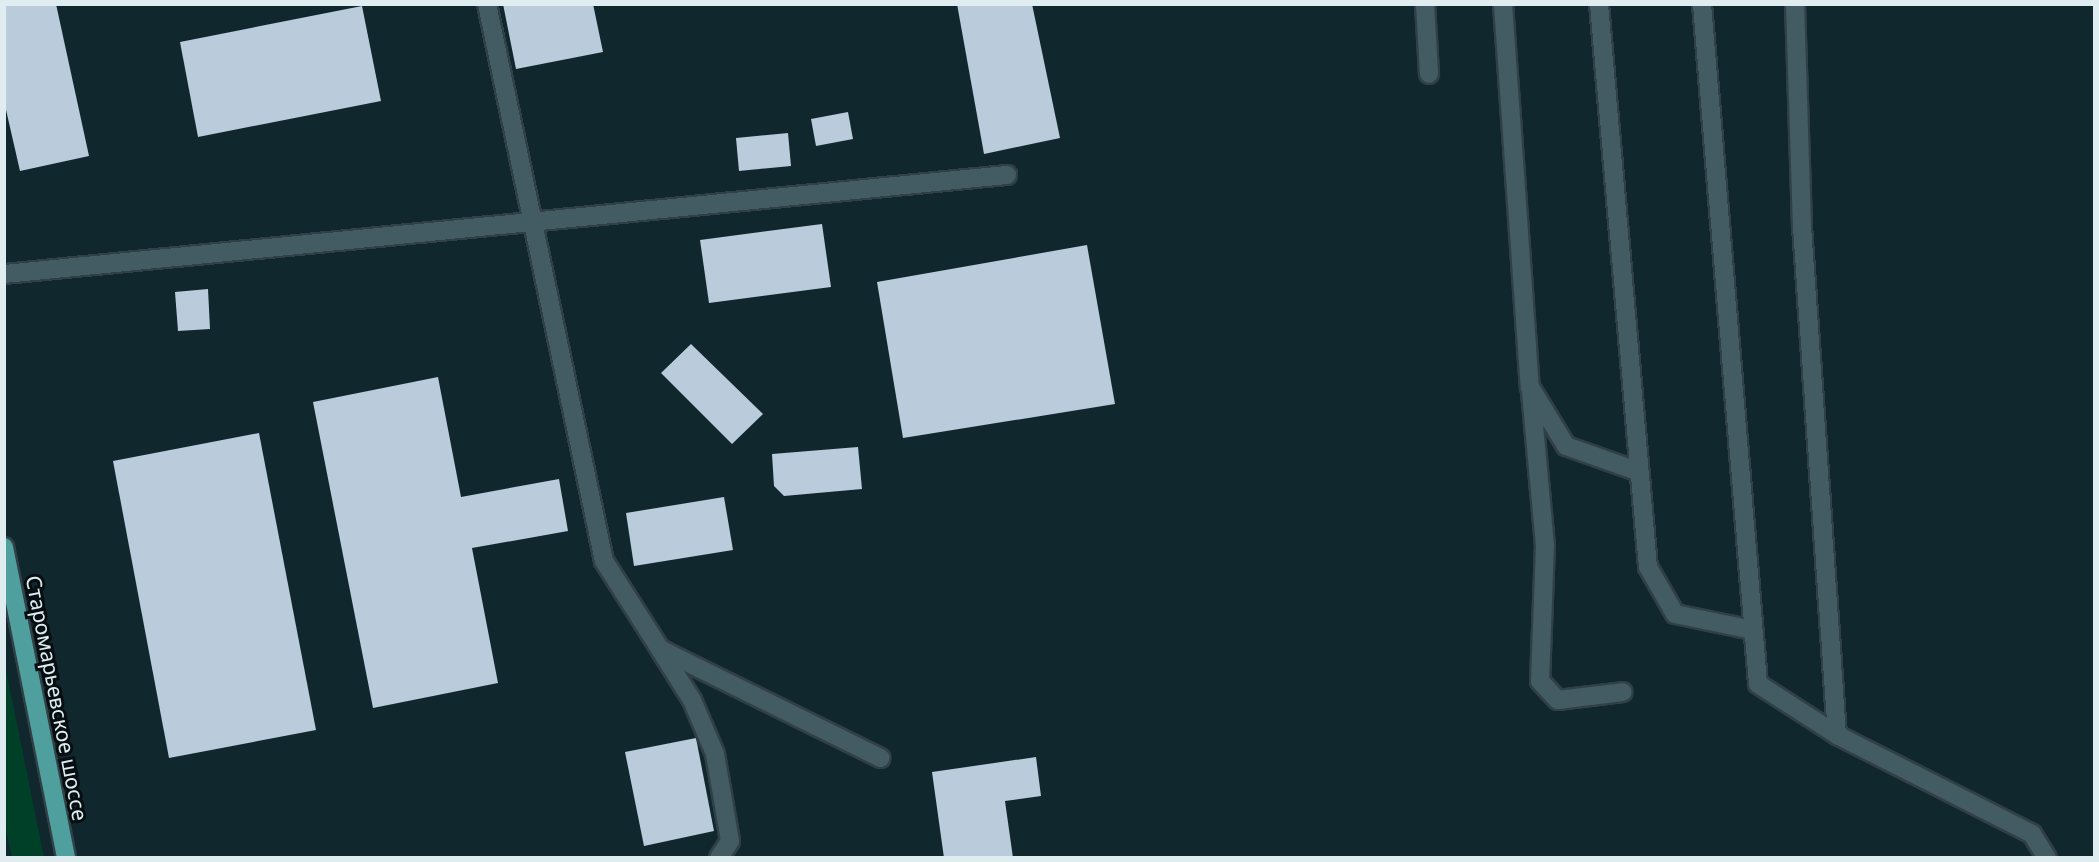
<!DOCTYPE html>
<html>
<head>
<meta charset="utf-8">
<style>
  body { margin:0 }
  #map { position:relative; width:2099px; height:862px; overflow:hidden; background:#11272e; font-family:"Noto Sans",sans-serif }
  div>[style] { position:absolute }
  .green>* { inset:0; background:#003f28 }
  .building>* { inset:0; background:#bacbdc }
  .roads { filter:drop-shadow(2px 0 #314046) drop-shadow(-2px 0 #314046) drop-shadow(0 2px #314046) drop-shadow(0 -2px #314046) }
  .minor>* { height:18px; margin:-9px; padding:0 9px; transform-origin:9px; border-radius:9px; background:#435b62 }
  .major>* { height:18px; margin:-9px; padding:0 9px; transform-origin:9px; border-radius:9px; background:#509f9f }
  span { translate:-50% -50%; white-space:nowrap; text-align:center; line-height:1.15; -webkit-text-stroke:6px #060e11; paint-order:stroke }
  .street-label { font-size:21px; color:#dfedf1 }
  .frame { position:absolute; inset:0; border:6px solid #dfedf1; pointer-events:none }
</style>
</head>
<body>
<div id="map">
  <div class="green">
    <i style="clip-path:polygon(5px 665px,44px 857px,12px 857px,4px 822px)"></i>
  </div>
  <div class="building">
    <i style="clip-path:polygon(4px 4px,56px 4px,89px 156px,20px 171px,4px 101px)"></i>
    <i style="clip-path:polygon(503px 4px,593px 4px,603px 52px,516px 69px)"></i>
    <i style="clip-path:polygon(957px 4px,1032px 4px,1060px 138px,984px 154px)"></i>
    <i style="clip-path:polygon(362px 6px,381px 101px,198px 137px,180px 42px)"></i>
    <i style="clip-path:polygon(848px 112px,853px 139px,816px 146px,811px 119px)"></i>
    <i style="clip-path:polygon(788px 133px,791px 166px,739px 171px,736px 138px)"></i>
    <i style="clip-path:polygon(822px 224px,831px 287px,709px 303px,700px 240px)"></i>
    <i style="clip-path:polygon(1087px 245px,1115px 404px,903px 438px,877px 282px)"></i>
    <i style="clip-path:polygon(208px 289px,210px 329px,178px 331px,175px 292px)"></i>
    <i style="clip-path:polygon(691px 344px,763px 414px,732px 444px,661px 373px)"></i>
    <i style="clip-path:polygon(438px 377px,461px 497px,559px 479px,568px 531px,472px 548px,498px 683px,373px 708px,313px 402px)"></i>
    <i style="clip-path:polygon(259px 433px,316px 730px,169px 758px,113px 461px)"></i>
    <i style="clip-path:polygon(858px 447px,862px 489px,784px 496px,774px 486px,772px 454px)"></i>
    <i style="clip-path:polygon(724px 497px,733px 550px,634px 566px,626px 513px)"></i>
    <i style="clip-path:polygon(696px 738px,714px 831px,644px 846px,625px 752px)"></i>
    <i style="clip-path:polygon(1036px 757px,1041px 796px,1005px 801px,1013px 858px,944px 858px,932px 772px)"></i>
  </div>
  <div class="roads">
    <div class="minor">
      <i style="left:487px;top:4px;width:569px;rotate:78.14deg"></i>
      <i style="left:604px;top:561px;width:104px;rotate:57.5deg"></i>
      <i style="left:660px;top:649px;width:246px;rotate:26.3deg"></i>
      <i style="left:1425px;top:4px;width:70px;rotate:86.7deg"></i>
      <i style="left:1503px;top:4px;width:384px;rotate:86deg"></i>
      <i style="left:1530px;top:387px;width:69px;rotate:58.6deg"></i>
      <i style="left:1566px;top:446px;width:78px;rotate:19.4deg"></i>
      <i style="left:1599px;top:4px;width:565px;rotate:85.03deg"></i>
      <i style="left:1648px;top:567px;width:54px;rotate:60.1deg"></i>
      <i style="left:1675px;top:614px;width:80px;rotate:11.6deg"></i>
      <i style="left:1702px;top:4px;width:682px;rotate:85.29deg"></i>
      <i style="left:1758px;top:684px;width:94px;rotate:32.8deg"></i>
      <i style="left:1795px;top:4px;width:222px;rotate:88.2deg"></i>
      <i style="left:1802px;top:226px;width:510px;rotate:86.07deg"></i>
      <i style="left:1837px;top:735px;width:219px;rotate:26.9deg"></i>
      <i style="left:2032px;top:834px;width:28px;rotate:58deg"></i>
      <i style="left:4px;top:274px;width:1008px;rotate:-5.64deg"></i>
      <i style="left:1531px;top:392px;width:154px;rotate:84.8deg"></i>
      <i style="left:1545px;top:545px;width:136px;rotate:92.1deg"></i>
      <i style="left:1540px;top:681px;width:26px;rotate:47deg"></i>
      <i style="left:1558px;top:700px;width:65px;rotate:-7deg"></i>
      <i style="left:661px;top:651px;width:58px;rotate:57.7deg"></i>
      <i style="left:692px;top:700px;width:59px;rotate:66.9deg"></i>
      <i style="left:715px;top:754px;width:88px;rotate:80.2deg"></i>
      <i style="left:730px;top:841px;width:20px;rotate:123deg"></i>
    </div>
    <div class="major">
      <i style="left:4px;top:547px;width:317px;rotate:78.7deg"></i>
    </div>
  </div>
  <div class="street-label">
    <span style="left:57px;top:698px;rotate:79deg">Старомарьевское шоссе</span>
  </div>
  <div class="frame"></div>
</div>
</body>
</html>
